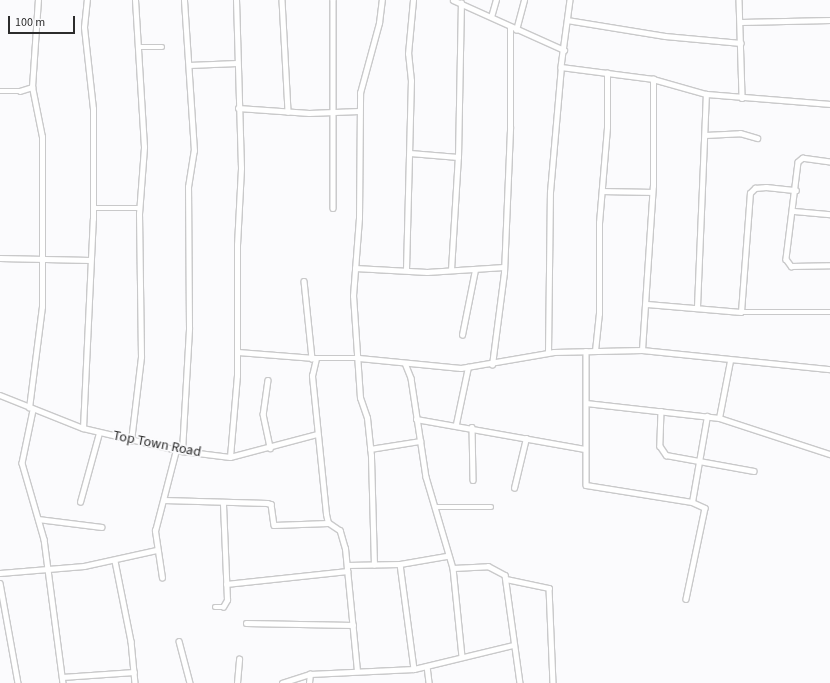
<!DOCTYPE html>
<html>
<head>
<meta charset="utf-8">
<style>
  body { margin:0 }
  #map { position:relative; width:830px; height:683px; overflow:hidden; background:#fbfbfd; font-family:"Source Sans 3",sans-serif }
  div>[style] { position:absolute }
  .roads { filter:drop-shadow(1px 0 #c9c9ca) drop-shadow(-1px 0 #c9c9ca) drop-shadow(0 1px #c9c9ca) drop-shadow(0 -1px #c9c9ca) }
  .minor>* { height:4.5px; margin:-2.25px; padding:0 2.25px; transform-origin:2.25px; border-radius:2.25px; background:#fff }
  span { translate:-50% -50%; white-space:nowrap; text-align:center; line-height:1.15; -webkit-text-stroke:3.5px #fbfbfd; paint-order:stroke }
  .street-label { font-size:14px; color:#2c2c2c }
  .scale { position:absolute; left:8px; top:16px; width:67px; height:18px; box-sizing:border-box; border:2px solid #2c2c2c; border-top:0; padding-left:5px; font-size:12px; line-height:14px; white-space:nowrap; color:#2c2c2c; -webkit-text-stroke:3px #fbfbfd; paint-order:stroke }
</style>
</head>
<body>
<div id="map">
  <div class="roads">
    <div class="minor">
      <i style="left:282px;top:0;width:112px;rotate:86.9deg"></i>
      <i style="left:333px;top:0;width:208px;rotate:90deg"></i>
      <i style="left:453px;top:0;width:122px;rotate:24.2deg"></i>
      <i style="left:570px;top:0;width:68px;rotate:97.7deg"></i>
      <i style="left:561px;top:67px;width:93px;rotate:7.4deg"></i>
      <i style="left:653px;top:79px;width:55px;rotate:15.8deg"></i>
      <i style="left:706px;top:94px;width:124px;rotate:4.6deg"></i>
      <i style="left:739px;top:0;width:98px;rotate:88.2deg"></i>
      <i style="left:491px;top:17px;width:18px;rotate:-74deg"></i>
      <i style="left:567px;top:20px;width:99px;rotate:9.3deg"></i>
      <i style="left:665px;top:36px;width:76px;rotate:5.3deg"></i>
      <i style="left:741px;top:22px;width:89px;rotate:-1.3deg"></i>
      <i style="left:516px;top:30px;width:31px;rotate:-75deg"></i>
      <i style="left:138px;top:47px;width:24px"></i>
      <i style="left:189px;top:65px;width:48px;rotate:-2.4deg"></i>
      <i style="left:0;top:91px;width:20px"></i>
      <i style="left:20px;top:91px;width:13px;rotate:-18deg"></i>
      <i style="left:238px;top:108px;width:71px;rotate:4deg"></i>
      <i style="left:309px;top:113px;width:50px;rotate:-2.3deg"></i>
      <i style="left:705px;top:135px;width:35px;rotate:-3deg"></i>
      <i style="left:740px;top:133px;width:18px;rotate:16deg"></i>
      <i style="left:410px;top:153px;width:48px;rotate:4.8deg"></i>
      <i style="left:830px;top:162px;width:27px;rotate:-172deg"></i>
      <i style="left:803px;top:158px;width:6px;rotate:141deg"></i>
      <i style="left:798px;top:162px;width:98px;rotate:97.1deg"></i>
      <i style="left:786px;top:259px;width:9px;rotate:54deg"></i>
      <i style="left:791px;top:266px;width:39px;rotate:-1deg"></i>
      <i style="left:603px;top:191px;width:49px;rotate:1.2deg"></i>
      <i style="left:93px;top:208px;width:46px"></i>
      <i style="left:794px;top:211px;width:36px;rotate:5deg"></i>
      <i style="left:0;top:258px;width:90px;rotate:1.3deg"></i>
      <i style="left:355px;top:268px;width:72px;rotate:3.2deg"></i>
      <i style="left:427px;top:272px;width:77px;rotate:-3.7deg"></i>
      <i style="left:406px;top:270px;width:189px;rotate:-88.5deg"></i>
      <i style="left:411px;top:81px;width:27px;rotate:-96deg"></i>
      <i style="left:408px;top:54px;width:54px;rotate:-84.7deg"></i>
      <i style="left:451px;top:270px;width:113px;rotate:-86.5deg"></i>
      <i style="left:458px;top:157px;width:154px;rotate:-88.9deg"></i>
      <i style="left:304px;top:281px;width:78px;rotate:84.1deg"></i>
      <i style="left:647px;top:304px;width:94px;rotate:4.9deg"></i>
      <i style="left:741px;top:312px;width:89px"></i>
      <i style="left:697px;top:307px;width:213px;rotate:-87.6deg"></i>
      <i style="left:741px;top:312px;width:119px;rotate:-85.7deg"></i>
      <i style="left:750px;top:193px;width:7px;rotate:-45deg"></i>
      <i style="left:755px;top:188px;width:11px;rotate:-5deg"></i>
      <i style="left:766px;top:187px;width:30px;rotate:6deg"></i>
      <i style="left:462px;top:335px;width:66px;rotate:-78.7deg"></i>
      <i style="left:642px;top:350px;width:164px;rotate:-86.2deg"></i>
      <i style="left:653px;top:186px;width:107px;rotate:-90deg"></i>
      <i style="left:586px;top:351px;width:134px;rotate:90deg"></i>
      <i style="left:586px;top:485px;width:107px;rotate:9.1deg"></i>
      <i style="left:692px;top:502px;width:14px;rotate:25deg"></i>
      <i style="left:705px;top:508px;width:93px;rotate:101.8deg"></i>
      <i style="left:595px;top:351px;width:37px;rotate:-84deg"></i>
      <i style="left:599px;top:314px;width:91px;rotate:-90deg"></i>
      <i style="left:599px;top:223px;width:96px;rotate:-85.2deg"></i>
      <i style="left:607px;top:127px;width:54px;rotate:-90deg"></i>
      <i style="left:238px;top:352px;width:76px;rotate:4.5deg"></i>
      <i style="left:548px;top:353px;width:161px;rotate:-89.3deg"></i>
      <i style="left:550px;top:192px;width:125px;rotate:-85deg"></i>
      <i style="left:405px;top:363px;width:16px;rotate:68deg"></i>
      <i style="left:411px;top:378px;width:100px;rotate:81.4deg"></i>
      <i style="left:426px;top:477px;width:95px;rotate:73.5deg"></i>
      <i style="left:453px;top:568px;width:88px;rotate:84.2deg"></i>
      <i style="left:492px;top:365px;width:93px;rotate:-82.6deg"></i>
      <i style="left:504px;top:273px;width:146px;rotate:-87.6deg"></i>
      <i style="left:510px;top:127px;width:100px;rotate:-90deg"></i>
      <i style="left:268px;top:380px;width:34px;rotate:98deg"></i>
      <i style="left:263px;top:414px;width:35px;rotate:78deg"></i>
      <i style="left:0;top:395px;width:89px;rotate:21.7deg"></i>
      <i style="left:83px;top:428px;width:102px;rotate:13.1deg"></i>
      <i style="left:182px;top:451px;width:48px;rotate:7.1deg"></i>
      <i style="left:230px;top:457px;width:90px;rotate:-14.8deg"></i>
      <i style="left:586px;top:403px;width:134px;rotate:6.4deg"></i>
      <i style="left:719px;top:418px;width:117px;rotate:18deg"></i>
      <i style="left:29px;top:408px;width:102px;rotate:-82.7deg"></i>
      <i style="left:42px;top:307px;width:170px;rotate:-90deg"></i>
      <i style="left:42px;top:137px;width:51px;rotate:-101.3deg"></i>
      <i style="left:32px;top:87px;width:87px;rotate:-86.1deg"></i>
      <i style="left:33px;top:410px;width:54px;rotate:101.7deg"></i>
      <i style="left:22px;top:463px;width:79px;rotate:73.9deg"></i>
      <i style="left:44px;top:539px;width:145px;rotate:82.5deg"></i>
      <i style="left:661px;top:411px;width:35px;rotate:92deg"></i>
      <i style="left:660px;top:446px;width:11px;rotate:56deg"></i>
      <i style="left:666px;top:455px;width:89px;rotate:10.3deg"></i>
      <i style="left:719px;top:418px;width:58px;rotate:-79.1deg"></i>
      <i style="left:416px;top:419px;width:171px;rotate:10.1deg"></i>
      <i style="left:456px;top:424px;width:58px;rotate:-78.1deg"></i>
      <i style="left:472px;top:427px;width:53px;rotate:88.9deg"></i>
      <i style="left:83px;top:428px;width:209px;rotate:-87.3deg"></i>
      <i style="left:93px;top:219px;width:110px;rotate:-90deg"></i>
      <i style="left:93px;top:109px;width:82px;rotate:-96.3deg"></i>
      <i style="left:84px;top:27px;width:27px;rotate:-84deg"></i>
      <i style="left:131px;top:441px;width:85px;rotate:-83.2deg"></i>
      <i style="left:141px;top:357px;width:143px;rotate:-90.8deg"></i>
      <i style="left:139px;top:214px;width:67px;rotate:-85.7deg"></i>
      <i style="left:144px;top:147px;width:147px;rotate:-93.5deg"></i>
      <i style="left:370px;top:449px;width:51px;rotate:-9.1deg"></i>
      <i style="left:182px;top:451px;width:123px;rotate:-86.7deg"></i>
      <i style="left:189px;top:328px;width:141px;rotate:-90.4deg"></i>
      <i style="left:188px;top:187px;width:36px;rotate:-81deg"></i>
      <i style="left:194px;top:151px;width:151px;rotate:-93.8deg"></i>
      <i style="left:230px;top:457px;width:81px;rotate:-85.1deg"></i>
      <i style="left:237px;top:376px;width:131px;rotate:-90deg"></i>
      <i style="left:237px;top:245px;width:77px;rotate:-87deg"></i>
      <i style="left:241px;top:168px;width:168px;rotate:-91.7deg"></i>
      <i style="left:514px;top:488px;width:51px;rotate:-76.5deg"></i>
      <i style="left:164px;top:500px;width:103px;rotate:1.7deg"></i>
      <i style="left:267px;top:503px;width:4px;rotate:14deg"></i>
      <i style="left:271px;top:504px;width:21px;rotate:82deg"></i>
      <i style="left:274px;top:525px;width:54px;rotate:-2.1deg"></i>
      <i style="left:80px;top:502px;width:72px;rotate:-74.6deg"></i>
      <i style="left:692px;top:502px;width:87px;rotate:-80.1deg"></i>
      <i style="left:437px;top:507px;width:54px"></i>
      <i style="left:38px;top:519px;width:64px;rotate:7.2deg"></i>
      <i style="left:115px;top:561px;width:82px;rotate:78.7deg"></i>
      <i style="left:131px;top:641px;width:42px;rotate:84.6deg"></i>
      <i style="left:400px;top:564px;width:106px;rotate:82.4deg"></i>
      <i style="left:347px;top:565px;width:53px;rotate:-1.1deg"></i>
      <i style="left:400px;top:564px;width:48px;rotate:-9.7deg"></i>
      <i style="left:374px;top:565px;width:109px;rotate:-91.6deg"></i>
      <i style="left:371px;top:456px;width:38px;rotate:-96deg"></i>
      <i style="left:367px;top:418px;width:21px;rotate:-109deg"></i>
      <i style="left:360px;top:398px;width:102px;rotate:-93.9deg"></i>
      <i style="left:353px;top:296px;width:78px;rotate:-85.6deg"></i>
      <i style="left:359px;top:218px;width:125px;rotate:-89.5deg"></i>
      <i style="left:360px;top:93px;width:73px;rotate:-74.8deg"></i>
      <i style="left:379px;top:23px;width:23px;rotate:-83deg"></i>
      <i style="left:453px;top:568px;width:35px;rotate:-3deg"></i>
      <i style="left:488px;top:566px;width:19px;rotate:28deg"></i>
      <i style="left:505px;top:575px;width:109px;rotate:82.1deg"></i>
      <i style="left:0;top:573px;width:84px;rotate:-4.8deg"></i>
      <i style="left:84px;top:566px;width:75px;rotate:-12.4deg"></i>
      <i style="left:162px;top:578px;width:48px;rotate:-98.5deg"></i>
      <i style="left:155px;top:531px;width:84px;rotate:-75.5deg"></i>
      <i style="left:506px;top:579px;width:44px;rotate:11.8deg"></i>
      <i style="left:549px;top:588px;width:95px;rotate:87.6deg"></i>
      <i style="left:0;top:583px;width:102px;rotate:79.8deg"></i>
      <i style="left:226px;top:584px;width:122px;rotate:-6.1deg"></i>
      <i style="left:215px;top:607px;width:8px"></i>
      <i style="left:223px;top:607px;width:8px;rotate:-60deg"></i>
      <i style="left:227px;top:600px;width:97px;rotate:-92.4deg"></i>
      <i style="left:246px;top:623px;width:107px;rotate:1.1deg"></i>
      <i style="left:179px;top:641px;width:43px;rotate:75.3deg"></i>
      <i style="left:427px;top:666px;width:17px;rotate:83deg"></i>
      <i style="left:357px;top:671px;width:123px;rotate:-95.6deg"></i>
      <i style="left:345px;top:549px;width:19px;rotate:-106deg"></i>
      <i style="left:340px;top:531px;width:14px;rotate:-146deg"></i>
      <i style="left:328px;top:523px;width:9px;rotate:-103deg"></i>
      <i style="left:326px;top:514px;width:139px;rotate:-95.8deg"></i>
      <i style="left:312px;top:376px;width:18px;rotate:-77deg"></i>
      <i style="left:316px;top:358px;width:43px"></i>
      <i style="left:359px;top:358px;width:102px;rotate:5.6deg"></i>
      <i style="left:461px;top:368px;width:94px;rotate:-9.8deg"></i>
      <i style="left:554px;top:352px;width:88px;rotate:-1.3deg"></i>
      <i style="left:642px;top:350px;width:189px;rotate:5.8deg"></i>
      <i style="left:62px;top:677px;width:72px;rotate:-4deg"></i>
      <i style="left:237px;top:683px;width:24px;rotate:-85deg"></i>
      <i style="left:282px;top:683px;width:29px;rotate:-18deg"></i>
      <i style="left:310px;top:674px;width:104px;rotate:-2.8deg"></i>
      <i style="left:414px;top:669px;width:102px;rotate:-13.6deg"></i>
      <i style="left:309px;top:683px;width:9px;rotate:-84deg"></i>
    </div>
  </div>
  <div class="street-label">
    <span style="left:157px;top:444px;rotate:11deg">Top Town Road</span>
  </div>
  <div class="scale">100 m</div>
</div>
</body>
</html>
